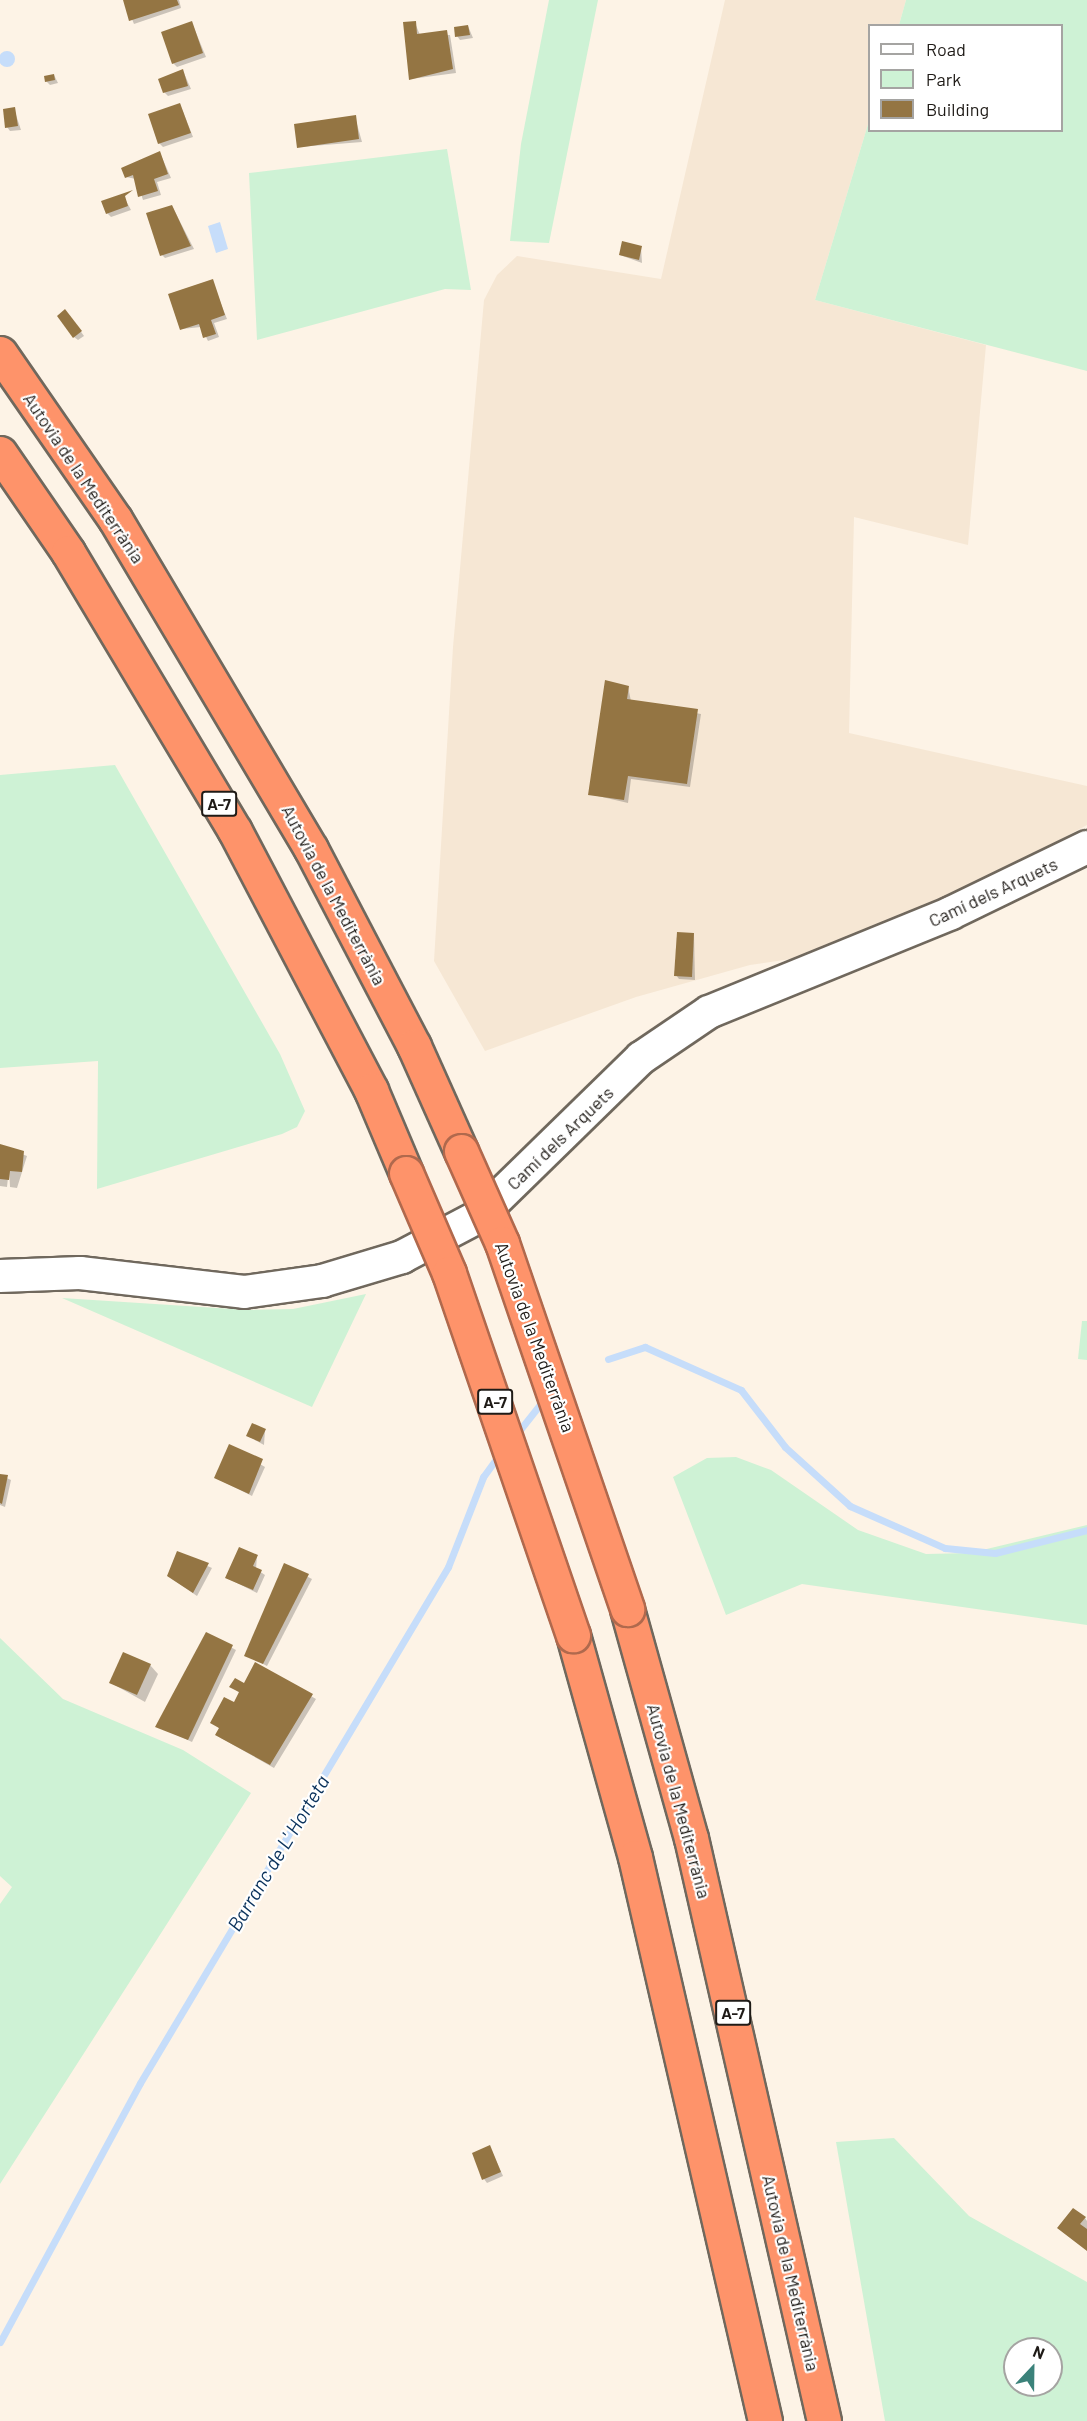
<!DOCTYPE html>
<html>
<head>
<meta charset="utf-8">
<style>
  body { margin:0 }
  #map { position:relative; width:1087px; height:2421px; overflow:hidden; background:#fdf3e6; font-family:Barlow,sans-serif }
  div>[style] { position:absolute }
  .built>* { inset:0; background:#f6e7d4 }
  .green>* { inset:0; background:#cef2d5 }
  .water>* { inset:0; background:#c6ddfa }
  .round { border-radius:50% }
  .shadow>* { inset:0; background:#0003 }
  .stream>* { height:7px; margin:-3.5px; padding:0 3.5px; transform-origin:3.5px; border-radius:3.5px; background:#c6ddfa }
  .building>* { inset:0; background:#947543 }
  .roads { filter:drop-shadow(2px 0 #70685d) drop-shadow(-2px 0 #70685d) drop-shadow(0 2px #70685d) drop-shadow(0 -2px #70685d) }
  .minor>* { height:32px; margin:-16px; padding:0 16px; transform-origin:16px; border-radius:16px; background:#fff }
  .highway>* { height:33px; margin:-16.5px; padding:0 16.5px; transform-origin:16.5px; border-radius:16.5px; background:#fe936a }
  .bridges { filter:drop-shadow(2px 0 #b0694d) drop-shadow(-2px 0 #b0694d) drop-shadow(0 2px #b0694d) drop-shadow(0 -2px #b0694d) }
  .highway-bridge>* { height:33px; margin:-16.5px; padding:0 16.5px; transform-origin:16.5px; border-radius:16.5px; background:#fe936a }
  span { translate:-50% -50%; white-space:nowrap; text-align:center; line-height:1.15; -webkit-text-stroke:4.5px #fff; paint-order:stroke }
  .shield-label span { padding:2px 4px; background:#fff; border:2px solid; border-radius:4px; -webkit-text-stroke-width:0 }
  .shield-label { font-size:16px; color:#1f1b17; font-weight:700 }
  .street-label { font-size:18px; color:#1f1b17 }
  .water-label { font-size:20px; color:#09315b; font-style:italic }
  .legend { position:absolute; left:868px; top:24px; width:195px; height:108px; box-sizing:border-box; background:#fff; border:2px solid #a5a4a2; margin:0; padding:8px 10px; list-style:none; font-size:18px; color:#1f1b17 }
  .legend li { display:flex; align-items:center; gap:12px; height:30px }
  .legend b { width:30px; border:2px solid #a5a4a2 }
  .north { position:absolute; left:1003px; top:2337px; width:60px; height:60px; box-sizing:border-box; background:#fff; border:2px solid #a5a4a2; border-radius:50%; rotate:22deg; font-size:16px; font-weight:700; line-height:24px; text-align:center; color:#1f1b17 }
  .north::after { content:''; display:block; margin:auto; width:21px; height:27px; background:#3b827a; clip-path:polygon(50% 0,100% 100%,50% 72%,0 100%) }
</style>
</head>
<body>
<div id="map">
  <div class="built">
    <i style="clip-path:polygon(725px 0,906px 0,899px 25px,870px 26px,869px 121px,815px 300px,986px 345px,968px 545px,854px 517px,849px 733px,1087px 786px,1087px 825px,1000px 872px,811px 956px,750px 965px,636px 997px,485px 1051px,434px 961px,453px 647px,484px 300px,497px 275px,517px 256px,661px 279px)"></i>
  </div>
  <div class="green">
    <i style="clip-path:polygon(549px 0,598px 0,549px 243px,510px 241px,521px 144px)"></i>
    <i style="clip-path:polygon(906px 0,1087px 0,1087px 371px,815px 300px,869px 121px,870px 130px,1062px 130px,1062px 26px,899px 25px)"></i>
    <i style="clip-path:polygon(447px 149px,471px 290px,445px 289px,257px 340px,249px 173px)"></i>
    <i style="clip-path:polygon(115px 765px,280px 1054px,305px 1111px,297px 1127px,282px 1134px,97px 1189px,98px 1061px,0 1068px,0 775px)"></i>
    <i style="clip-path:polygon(366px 1294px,312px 1407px,62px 1298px,248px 1310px,293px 1309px)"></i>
    <i style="clip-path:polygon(1082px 1321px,1087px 1321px,1087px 1360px,1078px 1359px)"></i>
    <i style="clip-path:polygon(736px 1457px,771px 1470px,858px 1530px,926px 1554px,970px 1553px,1087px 1525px,1087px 1625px,802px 1584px,726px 1615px,673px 1477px,707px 1458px)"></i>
    <i style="clip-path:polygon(0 1638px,63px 1699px,183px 1750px,251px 1793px,0 2184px,0 1904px,12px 1887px,0 1876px)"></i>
    <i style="clip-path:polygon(evenodd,894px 2138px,969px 2216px,1087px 2282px,1087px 2421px,885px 2421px,836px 2142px,894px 2138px,1015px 2349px,1051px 2349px,1051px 2385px,1015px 2385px,1015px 2349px)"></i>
  </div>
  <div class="water">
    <i class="round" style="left:-1px;top:51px;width:16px;height:16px"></i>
    <i style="clip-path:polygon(220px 222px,228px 249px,216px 253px,208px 226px)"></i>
  </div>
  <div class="shadow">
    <i style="clip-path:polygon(124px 0,179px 0,181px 8px,134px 24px)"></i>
    <i style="clip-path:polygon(192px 23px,206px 57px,177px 67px,173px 63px)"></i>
    <i style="clip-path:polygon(415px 23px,420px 35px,450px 35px,456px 73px,411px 79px)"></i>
    <i style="clip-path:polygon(468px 26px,473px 38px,460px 40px,457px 36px)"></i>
    <i style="clip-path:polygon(183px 71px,191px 89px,168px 96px,164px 92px)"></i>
    <i style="clip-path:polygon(54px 75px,58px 83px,50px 85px,46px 81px)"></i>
    <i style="clip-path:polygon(180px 104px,193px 137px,163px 147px,159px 143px)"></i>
    <i style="clip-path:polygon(14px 109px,21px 130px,10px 131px,7px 127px)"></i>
    <i style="clip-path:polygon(355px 117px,362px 142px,299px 147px)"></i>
    <i style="clip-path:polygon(160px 153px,171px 178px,157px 182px,161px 195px,143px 200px,136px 179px,126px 177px)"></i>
    <i style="clip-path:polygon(123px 195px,131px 210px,111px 217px,107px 213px)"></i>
    <i style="clip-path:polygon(172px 206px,194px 249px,165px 258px,162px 255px)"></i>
    <i style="clip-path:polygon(641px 247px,642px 263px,620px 255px)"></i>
    <i style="clip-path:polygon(212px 281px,227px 319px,214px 323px,219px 337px,208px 341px,201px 327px,182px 329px)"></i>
    <i style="clip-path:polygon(69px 315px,84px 336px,78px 340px,74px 337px)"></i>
    <i style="clip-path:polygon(628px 687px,631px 701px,701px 714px,690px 787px,631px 779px,628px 803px,589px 794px)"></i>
    <i style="clip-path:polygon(694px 935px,695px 980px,679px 979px,676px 975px)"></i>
    <i style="clip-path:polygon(0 1146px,27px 1156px,17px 1188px,10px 1187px,9px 1168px,7px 1187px,0 1186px)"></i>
    <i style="clip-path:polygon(265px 1430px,264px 1445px,248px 1436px)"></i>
    <i style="clip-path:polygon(229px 1446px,265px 1467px,252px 1496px,216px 1478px)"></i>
    <i style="clip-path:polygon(0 1475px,11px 1480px,5px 1507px,0 1505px)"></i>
    <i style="clip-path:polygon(178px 1553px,212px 1568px,197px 1596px,172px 1579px)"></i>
    <i style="clip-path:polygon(257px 1556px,256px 1569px,265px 1575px,257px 1593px,227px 1578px)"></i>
    <i style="clip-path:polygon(285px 1565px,312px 1579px,267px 1666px,246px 1655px)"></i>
    <i style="clip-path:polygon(206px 1634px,236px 1650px,192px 1742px,157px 1726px)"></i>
    <i style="clip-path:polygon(256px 1664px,316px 1699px,274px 1768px,221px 1738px,220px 1729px,212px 1722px,234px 1704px,240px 1693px,231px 1687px,244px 1685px)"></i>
    <i style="clip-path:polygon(150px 1665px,158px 1674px,145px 1702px,111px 1683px)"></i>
    <i style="clip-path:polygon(490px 2147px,503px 2176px,487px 2183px,484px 2179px)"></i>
    <i style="clip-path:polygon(1085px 2218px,1087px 2221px,1087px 2250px,1063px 2232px)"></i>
  </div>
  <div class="stream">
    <i style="left:608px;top:1359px;width:39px;rotate:-18deg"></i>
    <i style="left:645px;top:1347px;width:105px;rotate:24.1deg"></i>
    <i style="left:741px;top:1390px;width:72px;rotate:52.3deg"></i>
    <i style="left:785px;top:1447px;width:88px;rotate:42.2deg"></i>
    <i style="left:850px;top:1506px;width:104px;rotate:23.9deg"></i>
    <i style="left:945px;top:1548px;width:50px;rotate:5.7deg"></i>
    <i style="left:995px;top:1553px;width:95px;rotate:-14deg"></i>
    <i style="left:515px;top:1436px;width:48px;rotate:-51.7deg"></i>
    <i style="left:0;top:2342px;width:294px;rotate:-61.6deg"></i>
    <i style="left:140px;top:2083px;width:601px;rotate:-59.17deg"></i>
    <i style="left:448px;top:1567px;width:97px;rotate:-68.7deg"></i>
    <i style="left:483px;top:1477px;width:29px;rotate:-54deg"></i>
  </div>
  <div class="building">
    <i style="clip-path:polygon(123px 0,177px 0,179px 5px,129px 21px)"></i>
    <i style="clip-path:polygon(192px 21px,203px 53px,172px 64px,161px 32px)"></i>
    <i style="clip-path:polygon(416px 21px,417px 34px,447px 30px,453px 69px,409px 80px,403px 22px)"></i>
    <i style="clip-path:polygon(468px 25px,470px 35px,455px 37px,454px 27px)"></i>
    <i style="clip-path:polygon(183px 69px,188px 86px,163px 93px,158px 79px)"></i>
    <i style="clip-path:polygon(54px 74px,55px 80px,45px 82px,44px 76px)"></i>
    <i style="clip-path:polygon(180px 103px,191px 133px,158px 144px,148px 114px)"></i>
    <i style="clip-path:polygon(15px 107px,18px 126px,5px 128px,3px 109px)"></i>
    <i style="clip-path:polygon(356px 115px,359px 139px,297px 148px,294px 124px)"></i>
    <i style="clip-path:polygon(160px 151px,168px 174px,154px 179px,158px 191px,138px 197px,133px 175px,125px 178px,121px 168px)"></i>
    <i style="clip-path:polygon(133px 190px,125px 196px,128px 206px,106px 214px,101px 201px)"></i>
    <i style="clip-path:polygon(172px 205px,191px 246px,160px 256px,146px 213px)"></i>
    <i style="clip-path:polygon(622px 241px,642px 246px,639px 260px,619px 255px)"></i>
    <i style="clip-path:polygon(213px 279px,225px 315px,211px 320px,216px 334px,203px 338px,199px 324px,180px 330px,168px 294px)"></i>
    <i style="clip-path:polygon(65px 309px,82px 331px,73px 338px,57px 316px)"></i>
    <i style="clip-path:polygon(605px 680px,629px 686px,627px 699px,698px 709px,687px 784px,628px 776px,624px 800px,588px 795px)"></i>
    <i style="clip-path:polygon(677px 932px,694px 933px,692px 977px,674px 976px)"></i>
    <i style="clip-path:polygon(0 1144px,24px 1151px,22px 1172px,10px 1171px,9px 1180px,0 1179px)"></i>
    <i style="clip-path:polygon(252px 1423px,266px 1429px,260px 1442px,246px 1436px)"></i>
    <i style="clip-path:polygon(229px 1444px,263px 1459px,249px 1494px,214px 1478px)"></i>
    <i style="clip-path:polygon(0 1474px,8px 1475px,2px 1504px,0 1503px)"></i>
    <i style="clip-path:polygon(239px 1547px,258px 1555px,253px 1566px,262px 1570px,253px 1590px,225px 1578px)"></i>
    <i style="clip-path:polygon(177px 1551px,209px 1563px,193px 1593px,167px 1576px)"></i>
    <i style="clip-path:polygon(284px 1563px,309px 1574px,263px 1664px,244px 1656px)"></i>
    <i style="clip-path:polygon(206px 1632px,233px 1645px,188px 1740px,155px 1727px)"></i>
    <i style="clip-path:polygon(123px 1652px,151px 1664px,137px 1695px,109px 1683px)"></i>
    <i style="clip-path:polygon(255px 1662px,313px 1694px,270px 1765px,215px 1735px,219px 1728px,210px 1723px,224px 1697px,234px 1702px,239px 1692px,229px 1687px,235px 1678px,244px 1683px)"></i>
    <i style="clip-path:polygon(490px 2145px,501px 2172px,482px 2180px,472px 2153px)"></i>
    <i style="clip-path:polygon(1073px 2208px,1086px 2217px,1080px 2224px,1087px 2229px,1087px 2251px,1057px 2228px)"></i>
  </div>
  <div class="roads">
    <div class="minor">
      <i style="left:0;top:1276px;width:80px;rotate:-2.1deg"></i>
      <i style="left:80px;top:1273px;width:165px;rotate:6.6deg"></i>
      <i style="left:244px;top:1292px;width:79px;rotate:-8deg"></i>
      <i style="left:322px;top:1281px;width:84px;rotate:-16.7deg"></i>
      <i style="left:402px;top:1257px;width:86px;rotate:-27.8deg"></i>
      <i style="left:478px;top:1217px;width:228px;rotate:-44.3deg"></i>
      <i style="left:641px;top:1058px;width:82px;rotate:-34.1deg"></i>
      <i style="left:709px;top:1012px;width:261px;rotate:-22.2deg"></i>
      <i style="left:951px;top:913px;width:151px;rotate:-25.9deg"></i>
    </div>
    <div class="highway">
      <i style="left:0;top:353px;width:202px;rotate:55.3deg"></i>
      <i style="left:115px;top:519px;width:384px;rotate:59.3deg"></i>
      <i style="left:311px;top:849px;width:222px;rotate:62.4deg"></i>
      <i style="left:414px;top:1046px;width:115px;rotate:65.9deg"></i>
      <i style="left:0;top:453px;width:120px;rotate:55.5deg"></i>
      <i style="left:68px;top:552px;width:325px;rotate:59.1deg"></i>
      <i style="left:235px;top:831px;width:293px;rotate:62.3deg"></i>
      <i style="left:371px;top:1090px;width:90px;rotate:67.1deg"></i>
      <i style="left:627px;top:1609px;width:238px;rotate:74.4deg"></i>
      <i style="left:691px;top:1838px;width:598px;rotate:77.15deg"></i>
      <i style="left:573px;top:1635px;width:230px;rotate:74.4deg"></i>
      <i style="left:635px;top:1857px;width:579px;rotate:77.02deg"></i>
    </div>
  </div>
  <div class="bridges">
    <div class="highway-bridge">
      <i style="left:461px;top:1151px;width:101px;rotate:66deg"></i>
      <i style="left:502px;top:1243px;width:387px;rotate:71.1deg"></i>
      <i style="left:406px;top:1173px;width:109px;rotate:66.7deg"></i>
      <i style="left:449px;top:1273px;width:383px;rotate:71.1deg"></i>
    </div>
  </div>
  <div class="shield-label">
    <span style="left:219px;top:804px">A-7</span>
    <span style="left:495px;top:1402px">A-7</span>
    <span style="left:733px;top:2013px">A-7</span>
  </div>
  <div class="street-label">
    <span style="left:84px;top:478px;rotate:56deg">Autovia de la Mediterrània</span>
    <span style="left:993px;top:892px;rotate:-25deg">Camí dels Arquets</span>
    <span style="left:334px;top:895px;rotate:62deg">Autovia de la Mediterrània</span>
    <span style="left:560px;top:1138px;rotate:-44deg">Camí dels Arquets</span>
    <span style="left:535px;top:1337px;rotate:70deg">Autovia de la Mediterrània</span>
    <span style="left:679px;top:1801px;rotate:75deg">Autovia de la Mediterrània</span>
    <span style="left:791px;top:2273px;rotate:77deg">Autovia de la Mediterrània</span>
  </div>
  <div class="water-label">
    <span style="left:278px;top:1853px;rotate:-59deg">Barranc de L' Horteta</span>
  </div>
  <ul class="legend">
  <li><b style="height:8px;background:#fff"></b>Road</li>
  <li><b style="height:16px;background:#cef2d5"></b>Park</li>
  <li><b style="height:16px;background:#947543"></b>Building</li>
  </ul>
  <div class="north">N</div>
</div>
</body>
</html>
